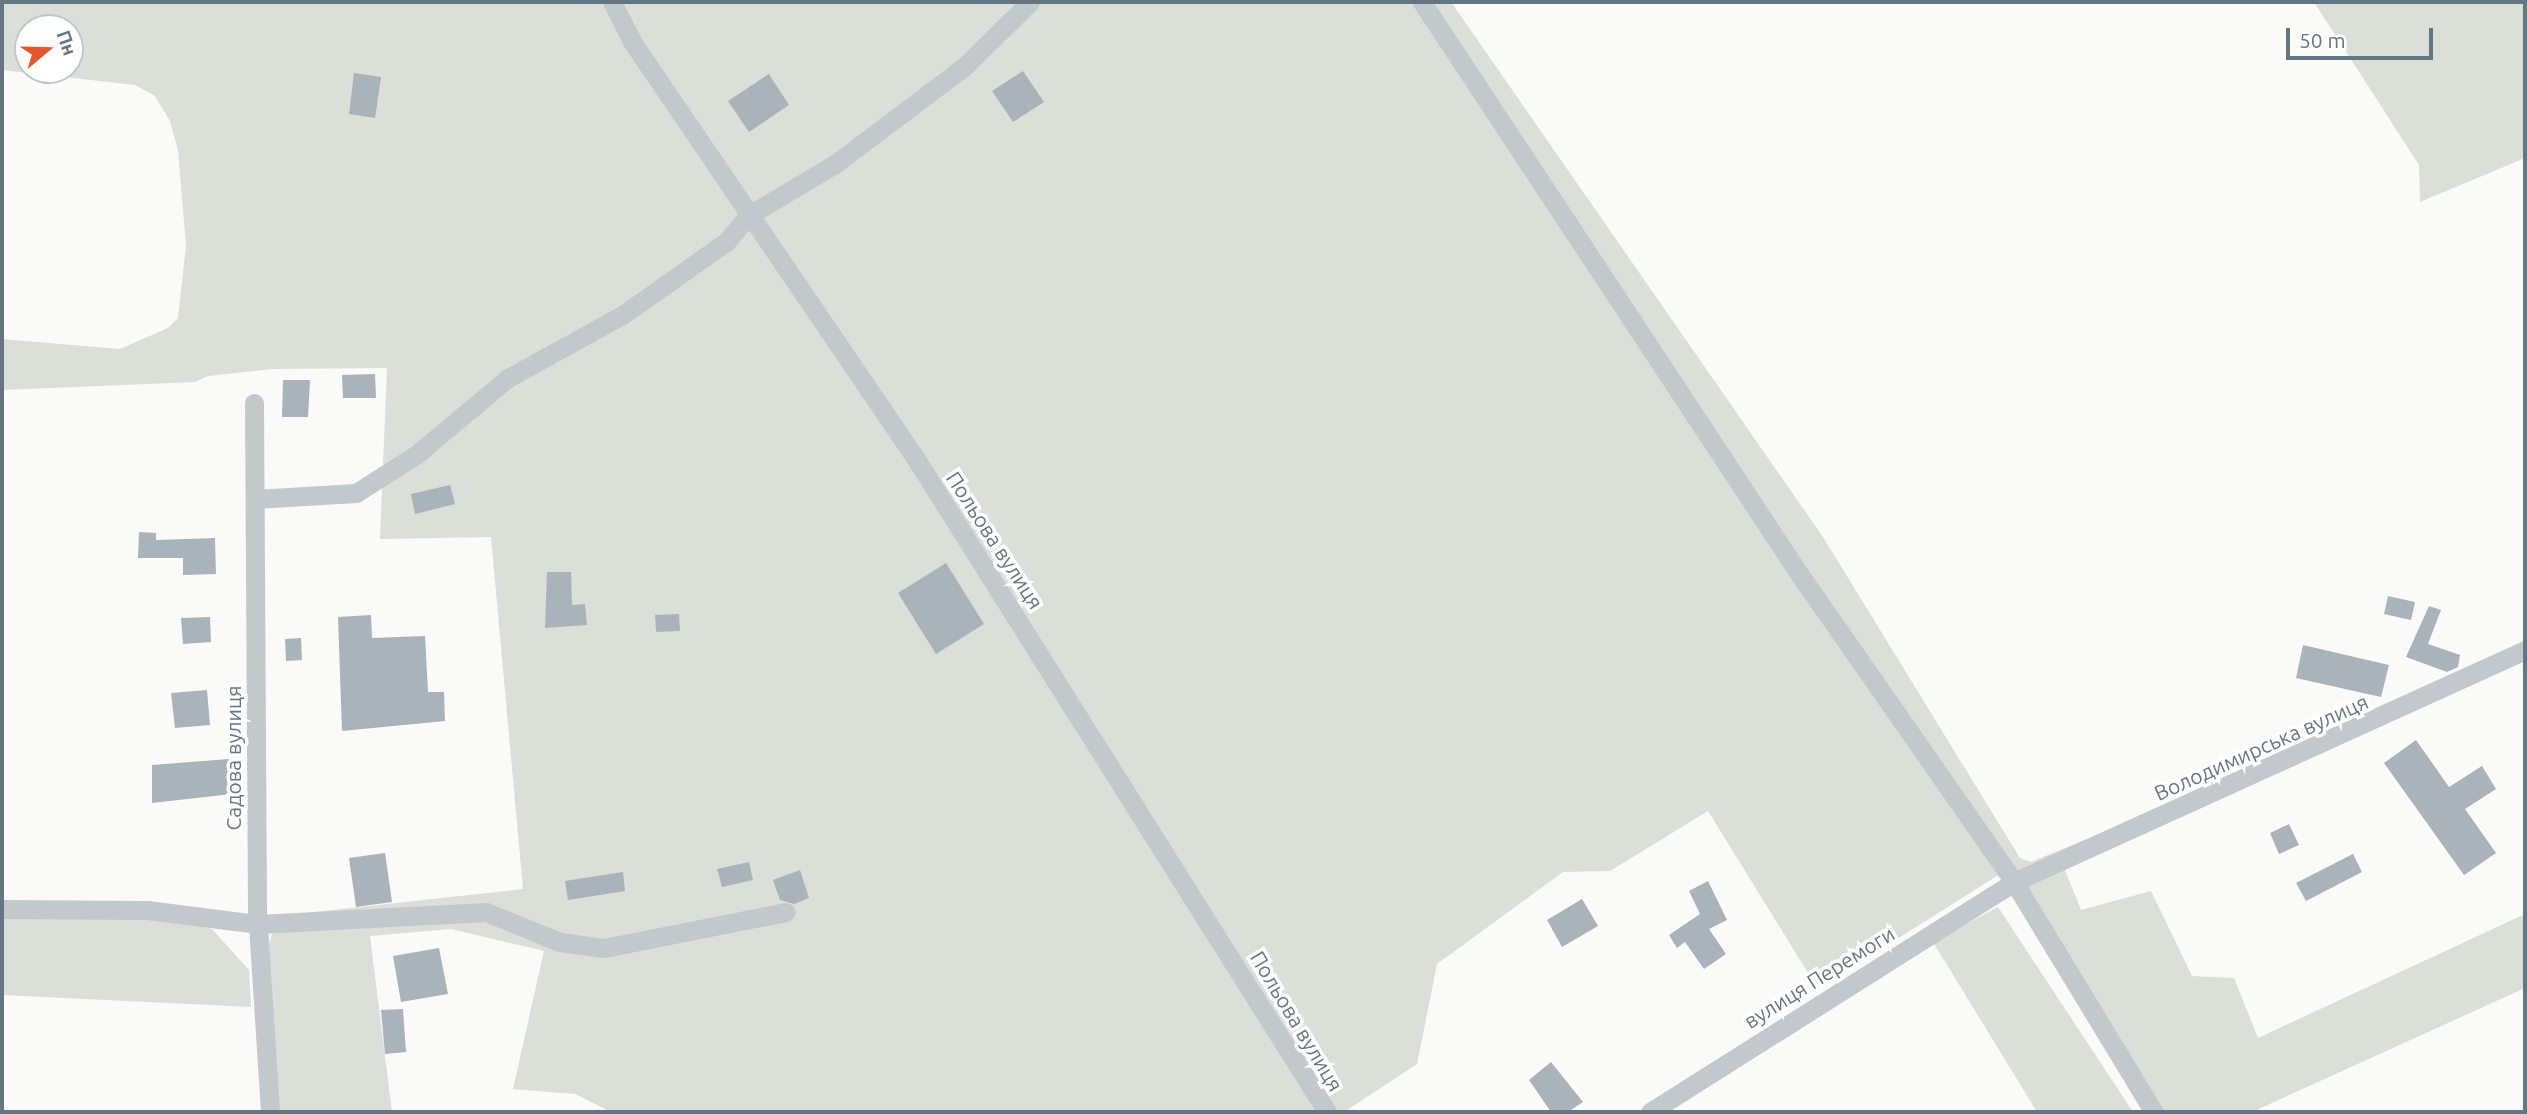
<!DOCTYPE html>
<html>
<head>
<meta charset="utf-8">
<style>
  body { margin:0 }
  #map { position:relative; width:2527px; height:1114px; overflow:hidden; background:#fafaf8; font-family:Ubuntu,sans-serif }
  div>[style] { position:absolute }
  .green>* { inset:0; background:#dadfd7 }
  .building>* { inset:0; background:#aab3b9 }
  .street>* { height:19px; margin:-9.5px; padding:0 9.5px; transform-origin:9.5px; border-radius:9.5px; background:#c3c8cc }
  span { translate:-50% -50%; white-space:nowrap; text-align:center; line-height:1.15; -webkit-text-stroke:7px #fff; paint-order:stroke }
  .street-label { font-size:21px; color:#657683 }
  .frame { position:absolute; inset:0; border:4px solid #657683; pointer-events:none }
  .north { position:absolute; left:14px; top:14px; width:70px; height:70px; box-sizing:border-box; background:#fff; border:2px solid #c1c8cd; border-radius:50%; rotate:71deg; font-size:19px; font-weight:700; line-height:28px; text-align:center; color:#657683 }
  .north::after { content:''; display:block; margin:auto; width:24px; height:32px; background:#e4572e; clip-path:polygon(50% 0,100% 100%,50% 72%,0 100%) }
  .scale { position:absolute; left:2286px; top:28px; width:147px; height:32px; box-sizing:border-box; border:4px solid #657683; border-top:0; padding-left:9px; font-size:21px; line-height:24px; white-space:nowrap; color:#657683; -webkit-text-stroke:5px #fff; paint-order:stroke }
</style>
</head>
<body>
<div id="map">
  <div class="green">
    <i style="clip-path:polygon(evenodd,2px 2px,1451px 2px,1823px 537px,2020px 858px,2031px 862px,2525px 659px,2064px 868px,2081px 910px,2151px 891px,2192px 976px,2234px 978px,2258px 1038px,2525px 914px,2525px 988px,2252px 1112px,2158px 1112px,2000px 874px,1818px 989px,1708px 811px,1610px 871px,1563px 872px,1437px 964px,1417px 1064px,1344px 1112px,611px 1112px,575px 1094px,513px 1089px,544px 951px,451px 929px,370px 936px,392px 1112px,275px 1112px,265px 956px,278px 916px,523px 889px,491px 537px,380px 539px,387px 368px,272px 369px,208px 376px,195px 382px,2px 390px,2px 339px,120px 349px,168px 328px,178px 318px,186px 246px,178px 150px,170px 121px,155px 96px,135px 85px,2px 70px,2px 2px,28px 28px,70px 28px,70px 70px,28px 70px,28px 28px)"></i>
    <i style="clip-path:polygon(2314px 2px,2525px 2px,2525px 158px,2420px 202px,2419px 165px)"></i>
    <i style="clip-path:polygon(1998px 907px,2133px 1112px,2037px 1112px,1933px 942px)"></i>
    <i style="clip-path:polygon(2px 917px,166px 917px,212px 929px,249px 970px,251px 1007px,2px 995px)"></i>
  </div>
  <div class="building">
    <i style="clip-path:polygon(1023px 71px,1044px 102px,1013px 122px,992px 91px)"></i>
    <i style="clip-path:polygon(354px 73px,381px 77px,375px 118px,349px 114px)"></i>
    <i style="clip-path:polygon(769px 74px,789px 105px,749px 132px,728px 101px)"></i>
    <i style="clip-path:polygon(375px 374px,376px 398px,343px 398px,342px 375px)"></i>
    <i style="clip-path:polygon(283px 380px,310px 380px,308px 417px,282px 417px)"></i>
    <i style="clip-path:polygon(450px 485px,455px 504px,415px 514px,411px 494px)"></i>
    <i style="clip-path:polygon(139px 532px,156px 533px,156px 540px,215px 538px,216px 574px,183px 575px,183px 558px,138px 558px)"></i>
    <i style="clip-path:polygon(946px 563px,984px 624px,936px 654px,898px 593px)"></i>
    <i style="clip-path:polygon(547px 572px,571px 572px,572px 605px,585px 604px,587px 625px,545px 628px)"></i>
    <i style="clip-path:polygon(2388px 596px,2415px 602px,2411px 620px,2384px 614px)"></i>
    <i style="clip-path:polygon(2429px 606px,2441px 610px,2428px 644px,2460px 655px,2458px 667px,2447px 672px,2406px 657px)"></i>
    <i style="clip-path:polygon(679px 614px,680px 631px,656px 632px,655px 615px)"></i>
    <i style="clip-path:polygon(371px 615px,372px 638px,425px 636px,428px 692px,444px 692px,445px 721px,342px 731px,338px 617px)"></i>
    <i style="clip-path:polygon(210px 617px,211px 642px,183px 644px,181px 618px)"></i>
    <i style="clip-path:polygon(301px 638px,302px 660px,286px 661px,285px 639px)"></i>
    <i style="clip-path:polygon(2303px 645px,2389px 665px,2381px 697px,2296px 678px)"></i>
    <i style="clip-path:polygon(207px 690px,210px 725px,175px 728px,171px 693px)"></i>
    <i style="clip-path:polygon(2416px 740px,2449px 787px,2482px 766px,2496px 789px,2465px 809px,2496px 853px,2464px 875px,2384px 763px)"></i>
    <i style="clip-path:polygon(229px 759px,232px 794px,152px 803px,152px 765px)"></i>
    <i style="clip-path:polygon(2289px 824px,2299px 845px,2279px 854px,2270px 833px)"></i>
    <i style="clip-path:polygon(385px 853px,392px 902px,356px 907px,349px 858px)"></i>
    <i style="clip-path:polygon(2353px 854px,2362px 872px,2306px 901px,2296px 883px)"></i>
    <i style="clip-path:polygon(749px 862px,753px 880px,722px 887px,717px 869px)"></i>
    <i style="clip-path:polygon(800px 870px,809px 898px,794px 904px,780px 900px,773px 880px)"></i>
    <i style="clip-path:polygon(623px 872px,625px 891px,568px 900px,565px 881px)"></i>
    <i style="clip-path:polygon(1708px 881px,1727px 920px,1709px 929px,1726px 954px,1704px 969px,1685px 942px,1677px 948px,1669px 935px,1700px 914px,1689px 891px)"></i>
    <i style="clip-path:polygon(1582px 899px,1598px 926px,1562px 947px,1547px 920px)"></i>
    <i style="clip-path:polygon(439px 948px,448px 994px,401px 1002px,393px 956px)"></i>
    <i style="clip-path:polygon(403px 1009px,406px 1052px,385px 1054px,381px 1010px)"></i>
    <i style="clip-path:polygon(1551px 1062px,1583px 1102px,1568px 1112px,1551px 1112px,1529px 1080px)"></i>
  </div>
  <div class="street">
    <i style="left:612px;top:2px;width:46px;rotate:62.9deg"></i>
    <i style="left:633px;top:43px;width:503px;rotate:55.77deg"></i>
    <i style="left:916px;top:459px;width:772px;rotate:57.81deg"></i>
    <i style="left:1422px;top:2px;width:686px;rotate:56.59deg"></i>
    <i style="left:1800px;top:575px;width:374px;rotate:55.1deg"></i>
    <i style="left:2014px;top:882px;width:269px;rotate:58.7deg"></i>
    <i style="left:254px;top:403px;width:507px;rotate:89.66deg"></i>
    <i style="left:257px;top:910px;width:202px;rotate:86.3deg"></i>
    <i style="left:255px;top:499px;width:101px;rotate:-3.4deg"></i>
    <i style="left:356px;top:493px;width:72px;rotate:-32.6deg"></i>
    <i style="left:417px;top:454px;width:119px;rotate:-39.9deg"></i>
    <i style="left:508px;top:378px;width:132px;rotate:-28.9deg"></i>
    <i style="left:624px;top:314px;width:126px;rotate:-35.3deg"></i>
    <i style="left:727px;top:241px;width:34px;rotate:-50deg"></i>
    <i style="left:749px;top:215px;width:100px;rotate:-30.7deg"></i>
    <i style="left:835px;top:164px;width:163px;rotate:-37deg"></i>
    <i style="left:965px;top:66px;width:91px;rotate:-44.6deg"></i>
    <i style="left:2px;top:909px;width:145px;rotate:0.4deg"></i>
    <i style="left:147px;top:910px;width:112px;rotate:7.2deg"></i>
    <i style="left:258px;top:924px;width:228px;rotate:-3deg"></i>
    <i style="left:486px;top:912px;width:80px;rotate:22.1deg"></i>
    <i style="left:560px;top:942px;width:44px;rotate:7.8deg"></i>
    <i style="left:604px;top:948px;width:185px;rotate:-11.2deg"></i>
    <i style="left:1650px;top:1112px;width:431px;rotate:-32.3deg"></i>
    <i style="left:2014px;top:882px;width:561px;rotate:-24.42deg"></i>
  </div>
  <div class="street-label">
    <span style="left:995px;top:540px;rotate:57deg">Польова вулиця</span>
    <span style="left:2261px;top:747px;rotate:-24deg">Володимирська вулиця</span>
    <span style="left:233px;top:758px;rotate:-90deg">Садова вулиця</span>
    <span style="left:1819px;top:977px;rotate:-32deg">вулиця Перемоги</span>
    <span style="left:1297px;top:1021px;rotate:59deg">Польова вулиця</span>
  </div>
  <div class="frame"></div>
  <div class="north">Пн</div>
  <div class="scale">50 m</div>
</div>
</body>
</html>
